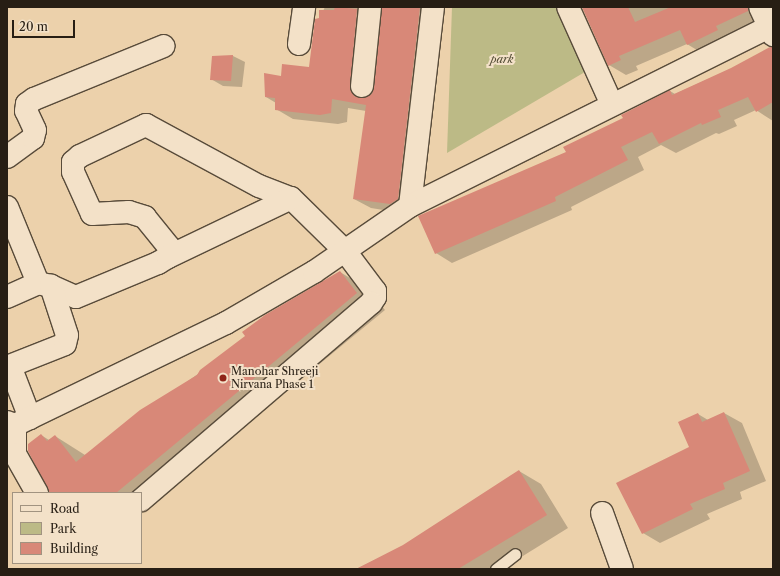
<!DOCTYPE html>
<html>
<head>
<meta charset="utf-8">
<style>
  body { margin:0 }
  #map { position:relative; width:780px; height:576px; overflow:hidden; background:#ecd1ab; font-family:"Libre Caslon Text",serif }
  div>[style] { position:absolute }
  .green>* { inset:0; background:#bcba86 }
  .shadow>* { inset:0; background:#0003 }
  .building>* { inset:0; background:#d88878 }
  .roads { filter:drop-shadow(1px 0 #584b3a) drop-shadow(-1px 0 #584b3a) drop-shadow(0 1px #584b3a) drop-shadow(0 -1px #584b3a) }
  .service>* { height:11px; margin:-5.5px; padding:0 5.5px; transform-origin:5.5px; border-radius:5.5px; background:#f3e1c8 }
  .minor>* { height:22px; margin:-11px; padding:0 11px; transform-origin:11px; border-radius:11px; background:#f3e1c8 }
  .dots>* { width:11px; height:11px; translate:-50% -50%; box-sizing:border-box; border:2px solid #f3e1c8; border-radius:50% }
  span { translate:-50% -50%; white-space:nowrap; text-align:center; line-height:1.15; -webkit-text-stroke:4px #f3e1c8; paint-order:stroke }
  .park-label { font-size:11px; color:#544d36; font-style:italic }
  .poi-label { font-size:11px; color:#271e14 }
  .left { translate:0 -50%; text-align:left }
  .frame { position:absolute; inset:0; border:8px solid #271e14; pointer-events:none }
  .legend { position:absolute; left:12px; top:492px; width:130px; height:72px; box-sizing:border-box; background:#f3e1c8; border:1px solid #a19380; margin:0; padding:5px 7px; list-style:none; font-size:12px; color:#271e14 }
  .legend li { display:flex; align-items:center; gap:8px; height:20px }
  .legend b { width:20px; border:1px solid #a19380 }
  .scale { position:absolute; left:12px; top:20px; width:63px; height:18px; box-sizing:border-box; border:2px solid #271e14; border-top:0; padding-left:5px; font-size:12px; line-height:14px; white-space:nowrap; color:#271e14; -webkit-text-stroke:3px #f3e1c8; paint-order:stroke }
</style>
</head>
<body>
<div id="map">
  <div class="green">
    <i style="clip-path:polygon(452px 7px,560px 7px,590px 69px,447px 153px)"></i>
  </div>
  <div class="shadow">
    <i style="clip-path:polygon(325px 7px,380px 7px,368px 98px,375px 88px,383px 7px,441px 7px,408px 214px,371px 208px,354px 199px,366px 111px,348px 108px,347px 122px,338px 124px,293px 119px,276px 109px,276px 103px,266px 97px,282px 77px,310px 68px,319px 19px)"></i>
    <i style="clip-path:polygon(582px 7px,747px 7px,755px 25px,705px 55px,687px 44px,636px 66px,638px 70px,626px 75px,609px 65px)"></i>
    <i style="clip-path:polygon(773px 50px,773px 121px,756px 110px,734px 120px,737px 126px,719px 134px,716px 133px,676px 153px,661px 145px,638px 157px,644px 170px,571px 207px,572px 210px,452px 263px,436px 253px,567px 153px,624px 118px,670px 91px,675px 94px)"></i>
    <i style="clip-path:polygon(233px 56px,245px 62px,242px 87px,223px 86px,211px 79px,213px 57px)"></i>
    <i style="clip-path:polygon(340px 272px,368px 289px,385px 310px,141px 511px,141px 493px,49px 493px,41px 435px,49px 440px,55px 436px,85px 455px)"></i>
    <i style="clip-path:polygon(724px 413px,742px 423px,766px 481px,740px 492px,742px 499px,707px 514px,710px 519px,660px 543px,643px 533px,690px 447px,698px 414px,708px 420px)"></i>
    <i style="clip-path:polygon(519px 471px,541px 484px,568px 528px,502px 569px,356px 569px,404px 546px)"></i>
  </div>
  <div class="building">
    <i style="clip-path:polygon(335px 7px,357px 9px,350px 85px,354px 96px,361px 98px,372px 94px,374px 87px,382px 7px,420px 7px,398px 199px,390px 204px,353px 199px,366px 105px,332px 99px,331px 113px,320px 115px,275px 110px,275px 98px,265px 97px,264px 73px,281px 76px,282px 64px,309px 67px,315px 19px,319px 18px,319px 10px,334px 10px)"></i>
    <i style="clip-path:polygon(582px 7px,628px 7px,635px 22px,671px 7px,748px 7px,748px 11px,716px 26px,718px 30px,687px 45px,680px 30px,619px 56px,621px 60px,608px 66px)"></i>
    <i style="clip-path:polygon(770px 47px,773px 47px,773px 102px,756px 112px,748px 97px,718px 110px,721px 117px,702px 125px,701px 123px,659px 144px,652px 132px,621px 147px,628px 160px,555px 197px,556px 201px,435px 254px,418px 216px,566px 152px,563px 147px,623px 118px,621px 115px,670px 90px,672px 95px,731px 68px)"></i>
    <i style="clip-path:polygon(233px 55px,231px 81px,210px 80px,212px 56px)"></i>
    <i style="clip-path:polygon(340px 271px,357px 293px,116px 493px,49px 493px,28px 451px,28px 444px,41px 434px,47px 441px,55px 435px,76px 462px,140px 410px,197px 375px,200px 370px,245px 336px,242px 332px,265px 315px)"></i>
    <i style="clip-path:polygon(724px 412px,750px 471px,723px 483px,725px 489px,690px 504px,693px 509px,642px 534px,616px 483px,689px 447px,678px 422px,698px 413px,702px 422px)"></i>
    <i style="clip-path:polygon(519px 470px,547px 515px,458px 569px,356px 569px,403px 545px)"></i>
  </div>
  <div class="roads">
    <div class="service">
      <i style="left:496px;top:569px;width:24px;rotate:-38deg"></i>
    </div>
    <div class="minor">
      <i style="left:433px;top:7px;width:200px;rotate:96.6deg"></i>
      <i style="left:410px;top:206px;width:401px;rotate:-26.5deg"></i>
      <i style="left:568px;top:7px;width:107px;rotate:65.8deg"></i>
      <i style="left:760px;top:7px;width:31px;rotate:65deg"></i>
      <i style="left:299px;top:44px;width:37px;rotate:-82deg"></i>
      <i style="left:362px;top:86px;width:79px;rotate:-84.2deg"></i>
      <i style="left:7px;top:157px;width:32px;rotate:-36deg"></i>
      <i style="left:33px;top:138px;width:8px;rotate:-76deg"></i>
      <i style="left:35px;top:130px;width:21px;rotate:-115deg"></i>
      <i style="left:26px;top:111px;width:7px;rotate:-82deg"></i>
      <i style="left:27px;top:104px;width:9px;rotate:-36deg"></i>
      <i style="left:34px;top:99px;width:140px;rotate:-22.2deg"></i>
      <i style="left:7px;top:207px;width:82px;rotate:67.8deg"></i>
      <i style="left:38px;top:283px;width:13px;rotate:13deg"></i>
      <i style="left:51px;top:286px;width:27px;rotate:24deg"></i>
      <i style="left:76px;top:297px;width:89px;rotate:-22.5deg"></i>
      <i style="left:158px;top:263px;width:12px;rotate:-31deg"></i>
      <i style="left:168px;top:257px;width:10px;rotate:-84deg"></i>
      <i style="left:169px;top:247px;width:38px;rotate:-129deg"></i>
      <i style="left:145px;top:217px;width:17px;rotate:-163deg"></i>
      <i style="left:129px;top:212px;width:37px;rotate:177deg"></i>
      <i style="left:92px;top:214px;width:46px;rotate:-114.3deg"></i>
      <i style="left:73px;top:172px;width:10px;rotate:-90deg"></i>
      <i style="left:73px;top:162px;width:9px;rotate:-41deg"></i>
      <i style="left:80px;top:156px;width:73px;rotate:-25.2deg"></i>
      <i style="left:146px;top:125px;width:128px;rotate:28.4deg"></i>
      <i style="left:259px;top:186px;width:34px;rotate:21deg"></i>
      <i style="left:291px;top:198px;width:76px;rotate:44.5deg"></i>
      <i style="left:345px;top:251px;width:50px;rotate:53.1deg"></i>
      <i style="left:375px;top:291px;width:6px;rotate:90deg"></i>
      <i style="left:375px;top:297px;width:7px;rotate:124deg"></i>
      <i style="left:371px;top:303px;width:303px;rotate:139.4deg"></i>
      <i style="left:168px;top:257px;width:136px;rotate:-25.6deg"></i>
      <i style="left:7px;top:297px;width:34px;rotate:-24deg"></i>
      <i style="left:10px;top:366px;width:56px;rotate:69deg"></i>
      <i style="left:7px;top:367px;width:62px;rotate:-21.6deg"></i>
      <i style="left:65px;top:344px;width:9px;rotate:-77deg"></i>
      <i style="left:67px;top:335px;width:52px;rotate:-108.1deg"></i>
      <i style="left:7px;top:422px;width:9px;rotate:21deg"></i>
      <i style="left:15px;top:425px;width:234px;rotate:-25.8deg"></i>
      <i style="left:226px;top:323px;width:102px;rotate:-30.1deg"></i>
      <i style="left:314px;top:272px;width:116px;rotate:-34.5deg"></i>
      <i style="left:15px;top:425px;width:29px;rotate:90deg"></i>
      <i style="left:15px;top:454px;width:45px;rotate:60.6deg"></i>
      <i style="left:602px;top:513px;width:59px;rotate:70.3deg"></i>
    </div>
  </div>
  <div class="dots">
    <i style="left:223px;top:378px;background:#8f2418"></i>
  </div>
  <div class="park-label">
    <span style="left:502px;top:59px">park</span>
  </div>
  <div class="poi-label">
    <span class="left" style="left:231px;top:378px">Manohar Shreeji<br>Nirvana Phase 1</span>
  </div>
  <div class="frame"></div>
  <ul class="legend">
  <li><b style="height:5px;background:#f3e1c8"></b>Road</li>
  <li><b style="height:11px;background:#bcba86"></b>Park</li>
  <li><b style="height:11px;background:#d88878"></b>Building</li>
  </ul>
  <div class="scale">20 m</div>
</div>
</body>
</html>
